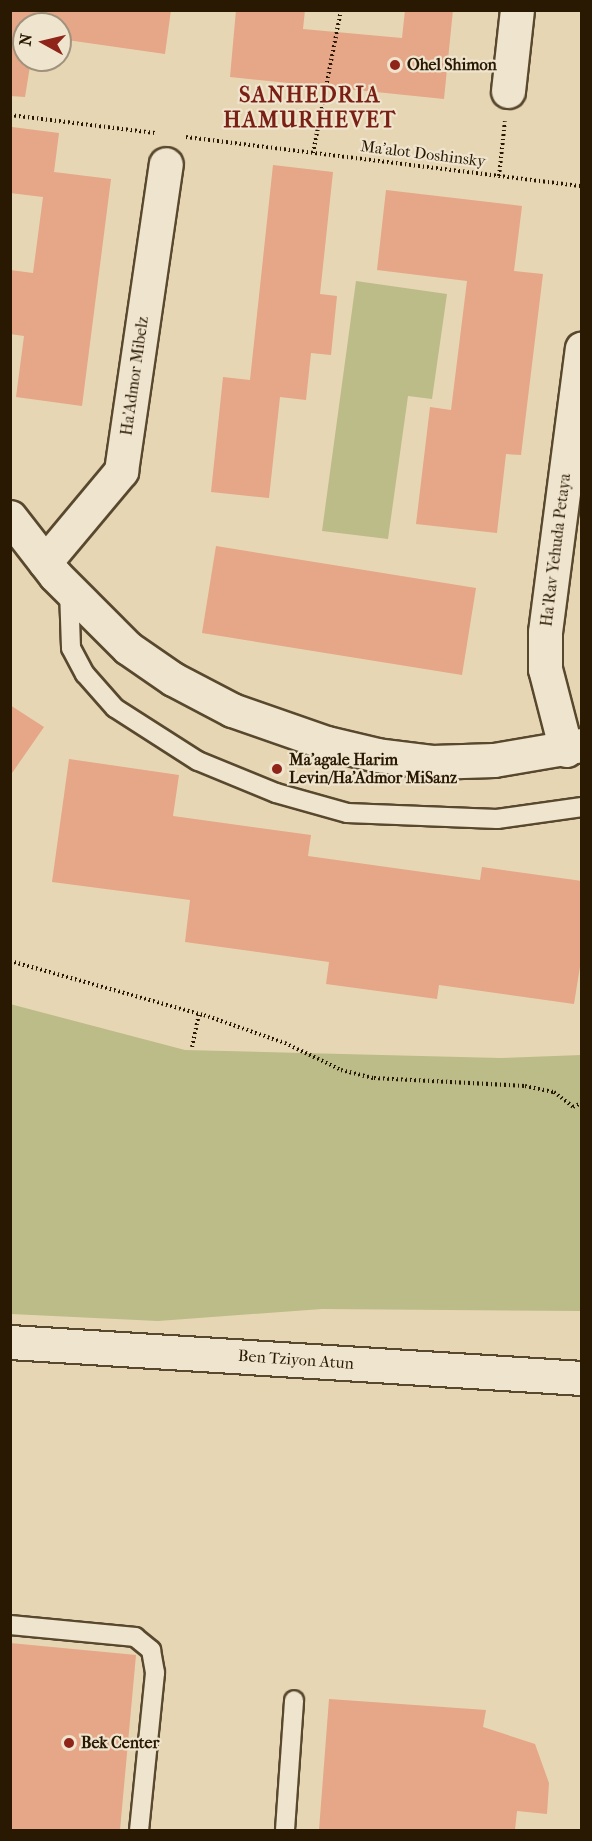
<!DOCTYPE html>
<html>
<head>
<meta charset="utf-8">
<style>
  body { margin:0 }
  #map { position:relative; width:592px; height:1841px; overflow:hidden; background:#e7d6b3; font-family:"IM FELL French Canon",serif }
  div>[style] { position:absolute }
  .green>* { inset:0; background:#bcbc88 }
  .building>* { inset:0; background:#e5a787 }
  .path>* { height:4px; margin-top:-2px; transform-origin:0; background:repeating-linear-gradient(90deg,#291802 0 1.5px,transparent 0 4.5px) }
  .roads { filter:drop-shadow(2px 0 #58482e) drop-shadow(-2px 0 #58482e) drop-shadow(0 2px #58482e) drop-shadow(0 -2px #58482e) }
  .service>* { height:18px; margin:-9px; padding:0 9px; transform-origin:9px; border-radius:9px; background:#efe4ce }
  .minor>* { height:33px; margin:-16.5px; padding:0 16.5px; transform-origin:16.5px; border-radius:16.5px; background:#efe4ce }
  .dots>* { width:16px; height:16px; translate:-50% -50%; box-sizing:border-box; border:3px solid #efe4ce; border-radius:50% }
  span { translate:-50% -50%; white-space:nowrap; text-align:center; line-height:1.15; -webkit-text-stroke:4.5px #efe4ce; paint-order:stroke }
  .poi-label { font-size:16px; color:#291802; font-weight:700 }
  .left { translate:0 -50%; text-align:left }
  .street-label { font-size:16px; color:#291802 }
  .district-label { font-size:22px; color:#7a1f14; font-weight:700; letter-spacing:1.5px }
  .frame { position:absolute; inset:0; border:12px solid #291802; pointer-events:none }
  .north { position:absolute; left:12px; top:12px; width:60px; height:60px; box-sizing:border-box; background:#efe4ce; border:2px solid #a0927c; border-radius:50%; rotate:278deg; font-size:16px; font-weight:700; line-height:24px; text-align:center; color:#291802 }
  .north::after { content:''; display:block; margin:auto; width:21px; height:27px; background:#8f2418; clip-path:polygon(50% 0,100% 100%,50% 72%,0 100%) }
</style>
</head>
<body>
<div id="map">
  <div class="green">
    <i style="clip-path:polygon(356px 281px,447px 294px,432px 399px,408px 396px,388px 539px,322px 531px)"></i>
    <i style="clip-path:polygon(10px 1004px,185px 1050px,500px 1058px,581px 1055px,581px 1311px,322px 1309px,158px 1321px,11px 1314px)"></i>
  </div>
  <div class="building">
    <i style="clip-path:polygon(10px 10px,171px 10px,165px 54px,60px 39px,60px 24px,24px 24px,24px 60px,31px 60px,25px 97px,10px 96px)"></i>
    <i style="clip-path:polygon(236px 10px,305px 10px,303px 29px,402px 38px,405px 10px,453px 10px,444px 99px,230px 77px)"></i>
    <i style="clip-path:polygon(12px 127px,59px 133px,54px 172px,111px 179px,82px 406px,16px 397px,24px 336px,10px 334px,10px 270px,33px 273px,43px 197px,10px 193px)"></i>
    <i style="clip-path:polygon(273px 165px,333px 172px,320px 294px,337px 296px,331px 355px,311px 353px,306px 400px,280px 397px,269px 498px,211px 492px,223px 377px,250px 380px)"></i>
    <i style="clip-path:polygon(386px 190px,522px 206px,514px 271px,543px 274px,521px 455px,506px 454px,497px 533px,416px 524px,430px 407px,451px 410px,467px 281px,377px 270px)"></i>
    <i style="clip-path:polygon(216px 546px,476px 588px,462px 675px,202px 633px)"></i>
    <i style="clip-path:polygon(10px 705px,44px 727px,10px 776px)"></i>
    <i style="clip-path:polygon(69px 759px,179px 775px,173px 816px,311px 835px,308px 856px,480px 880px,482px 867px,582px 881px,582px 954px,574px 1004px,439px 985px,437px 999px,326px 984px,329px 962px,185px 942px,190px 900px,52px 882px)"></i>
    <i style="clip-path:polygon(10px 1643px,136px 1655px,120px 1830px,10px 1830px)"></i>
    <i style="clip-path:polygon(329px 1699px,486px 1710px,483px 1727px,535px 1744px,549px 1783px,547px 1814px,517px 1811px,515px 1830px,319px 1830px)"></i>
  </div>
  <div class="path">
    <i style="left:10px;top:115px;width:146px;rotate:7.1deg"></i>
    <i style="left:186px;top:137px;width:399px;rotate:7.1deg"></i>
    <i style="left:313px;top:153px;width:146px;rotate:-78.9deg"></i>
    <i style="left:499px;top:176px;width:55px;rotate:-83.8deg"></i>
    <i style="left:10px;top:961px;width:201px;rotate:15.6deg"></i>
    <i style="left:204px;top:1015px;width:86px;rotate:19.1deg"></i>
    <i style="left:285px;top:1043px;width:62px;rotate:25.7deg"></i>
    <i style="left:341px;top:1070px;width:34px;rotate:14deg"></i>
    <i style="left:374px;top:1078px;width:151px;rotate:3deg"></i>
    <i style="left:525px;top:1086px;width:30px;rotate:12deg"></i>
    <i style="left:554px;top:1092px;width:24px;rotate:38deg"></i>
    <i style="left:573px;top:1107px;width:10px;rotate:-24deg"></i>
    <i style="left:192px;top:1047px;width:34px;rotate:-78deg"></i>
  </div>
  <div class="roads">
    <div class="service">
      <i style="left:69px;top:590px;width:58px;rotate:88deg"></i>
      <i style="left:71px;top:648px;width:30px;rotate:62deg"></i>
      <i style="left:85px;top:674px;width:45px;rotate:48.6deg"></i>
      <i style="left:115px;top:708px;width:98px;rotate:32.6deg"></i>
      <i style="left:198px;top:761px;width:84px;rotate:22.3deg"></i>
      <i style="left:276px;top:793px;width:74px;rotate:15.7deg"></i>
      <i style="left:347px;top:813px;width:150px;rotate:2.3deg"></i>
      <i style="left:497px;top:819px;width:86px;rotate:-8deg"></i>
      <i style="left:10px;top:1625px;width:126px;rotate:5.5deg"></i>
      <i style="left:135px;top:1637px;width:21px;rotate:39deg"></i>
      <i style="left:151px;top:1650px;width:23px;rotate:80deg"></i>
      <i style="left:155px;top:1673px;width:158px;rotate:95.8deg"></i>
      <i style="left:285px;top:1830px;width:130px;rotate:-86deg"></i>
    </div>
    <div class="minor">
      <i style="left:508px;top:91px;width:81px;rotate:-83.7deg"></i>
      <i style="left:10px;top:517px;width:73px;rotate:52.2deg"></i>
      <i style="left:55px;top:575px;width:103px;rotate:45deg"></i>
      <i style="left:128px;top:648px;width:55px;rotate:34.6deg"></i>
      <i style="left:173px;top:679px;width:67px;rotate:27.7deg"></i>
      <i style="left:232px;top:710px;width:101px;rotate:19.2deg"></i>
      <i style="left:327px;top:743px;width:51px;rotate:13.5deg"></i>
      <i style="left:377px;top:755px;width:55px;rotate:7.3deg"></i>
      <i style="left:432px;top:762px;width:62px;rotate:-1.8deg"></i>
      <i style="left:494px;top:760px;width:89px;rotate:-9.7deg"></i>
      <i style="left:45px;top:562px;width:119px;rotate:-50.1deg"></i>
      <i style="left:121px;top:471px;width:310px;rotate:-81.7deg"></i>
      <i style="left:566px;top:750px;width:84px;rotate:-104.5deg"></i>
      <i style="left:545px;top:669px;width:37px;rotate:-90deg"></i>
      <i style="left:545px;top:632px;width:286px;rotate:-82.6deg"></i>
      <i style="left:10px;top:1342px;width:573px;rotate:3.6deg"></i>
    </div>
  </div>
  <div class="dots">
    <i style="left:395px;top:65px;background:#8f2418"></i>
    <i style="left:277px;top:769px;background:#8f2418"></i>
    <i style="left:69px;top:1743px;background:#8f2418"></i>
  </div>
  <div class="poi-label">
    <span class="left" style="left:407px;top:65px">Ohel Shimon</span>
    <span class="left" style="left:289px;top:769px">Ma'agale Harim<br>Levin/Ha'Admor MiSanz</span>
    <span class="left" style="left:81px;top:1743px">Bek Center</span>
  </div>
  <div class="street-label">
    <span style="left:423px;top:154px;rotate:7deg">Ma'alot Doshinsky</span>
    <span style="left:135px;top:376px;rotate:-82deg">Ha'Admor Mibelz</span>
    <span style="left:556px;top:550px;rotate:-83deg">Ha'Rav Yehuda Petaya</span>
    <span style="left:296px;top:1360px;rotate:4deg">Ben Tziyon Atun</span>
  </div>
  <div class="district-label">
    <span style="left:310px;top:108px">SANHEDRIA<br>HAMURHEVET</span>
  </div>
  <div class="frame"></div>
  <div class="north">N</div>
</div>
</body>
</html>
